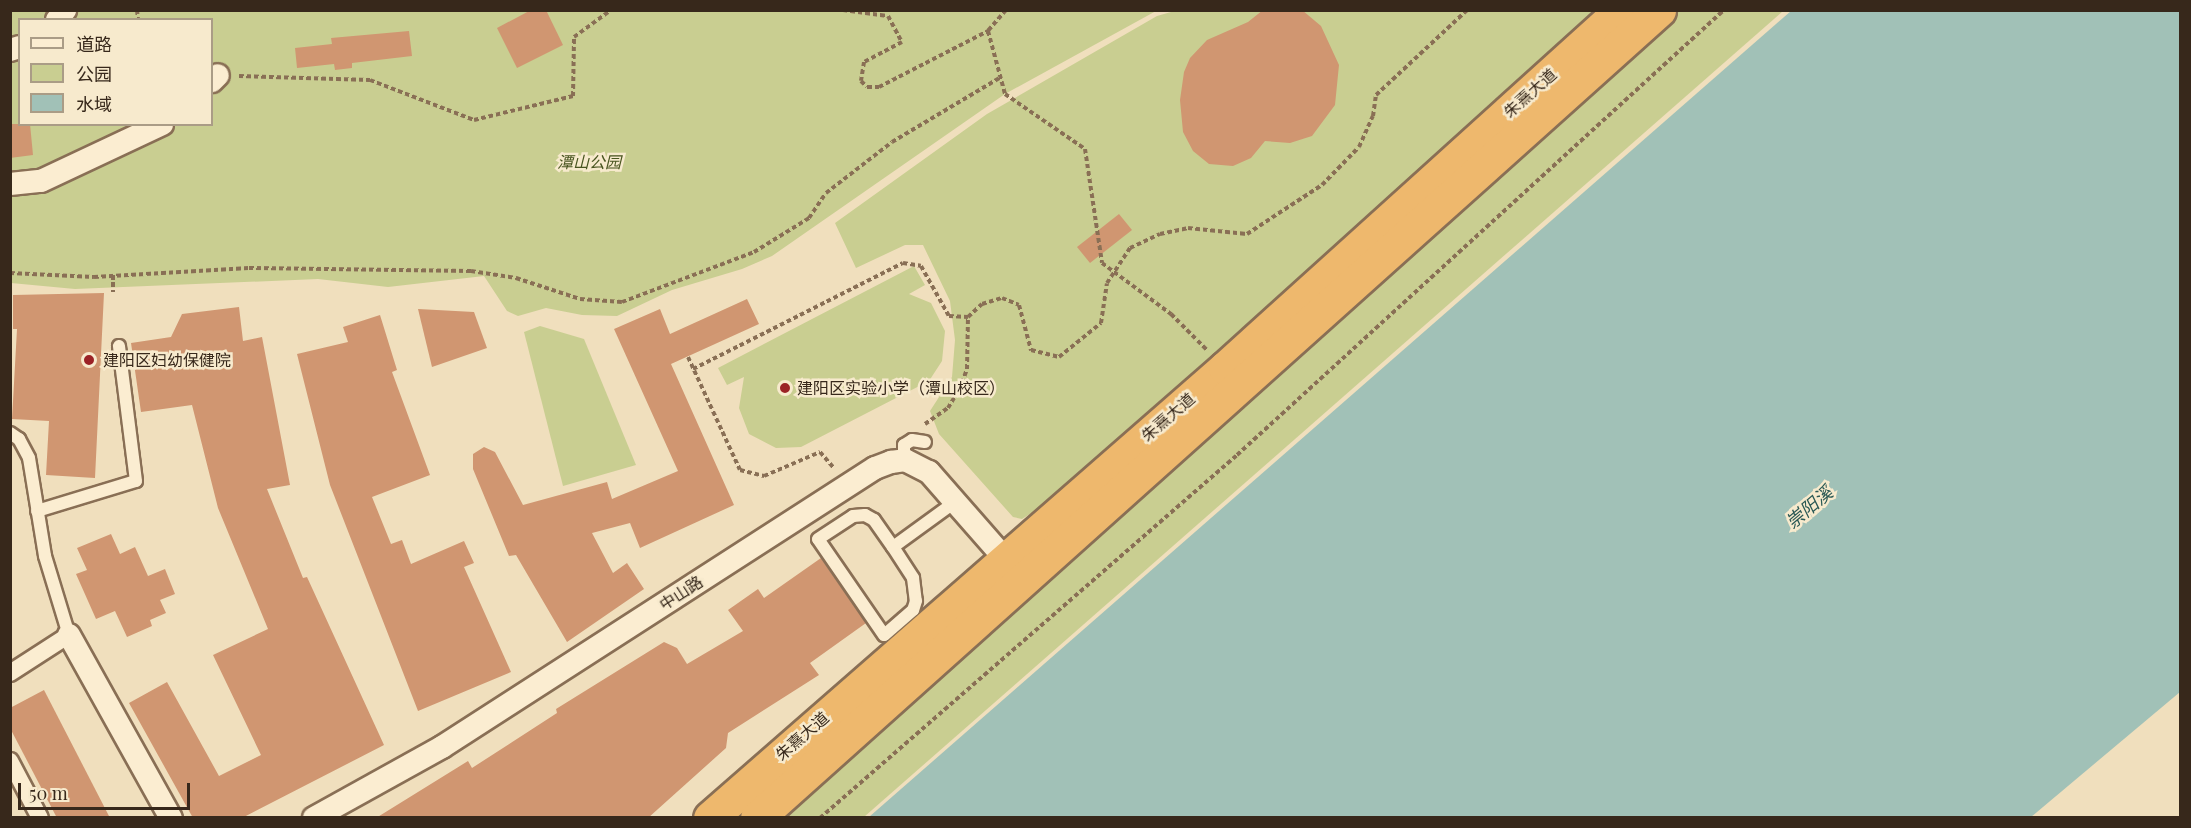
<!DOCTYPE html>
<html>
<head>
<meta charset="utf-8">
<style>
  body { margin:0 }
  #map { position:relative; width:2191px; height:828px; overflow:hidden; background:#f0dfbd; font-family:"Playfair Display","Noto Sans SC",serif }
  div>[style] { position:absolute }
  .green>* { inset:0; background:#c9ce91 }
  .water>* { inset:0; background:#a1c1b7 }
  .building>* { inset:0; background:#d09671 }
  .path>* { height:4px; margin-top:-2px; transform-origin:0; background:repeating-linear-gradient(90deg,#896f55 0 4.5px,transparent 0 7.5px) }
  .roads { filter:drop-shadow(2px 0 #896f55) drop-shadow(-2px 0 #896f55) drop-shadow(0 2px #896f55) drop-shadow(0 -2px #896f55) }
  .service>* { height:12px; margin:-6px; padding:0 6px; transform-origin:6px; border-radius:6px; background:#fbedd1 }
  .pedestrian>* { height:16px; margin:-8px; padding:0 8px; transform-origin:8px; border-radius:8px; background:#fbedd1 }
  .minor>* { height:22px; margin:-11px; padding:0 11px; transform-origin:11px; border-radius:11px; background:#fbedd1 }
  .trunk>* { height:33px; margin:-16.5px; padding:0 16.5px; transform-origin:16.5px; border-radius:16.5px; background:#eeb86d }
  .dots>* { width:16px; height:16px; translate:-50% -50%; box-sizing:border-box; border:3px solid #f7eacd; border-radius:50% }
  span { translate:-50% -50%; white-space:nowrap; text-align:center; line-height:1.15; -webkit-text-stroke:5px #f7eacd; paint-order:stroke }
  .street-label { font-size:16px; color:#37281b }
  .park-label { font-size:16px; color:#495520; font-style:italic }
  .poi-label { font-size:16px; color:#37281b }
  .left { translate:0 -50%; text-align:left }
  .water-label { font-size:18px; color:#295854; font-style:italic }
  .frame { position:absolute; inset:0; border:12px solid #37281b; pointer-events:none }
  .legend { position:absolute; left:18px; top:18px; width:195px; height:108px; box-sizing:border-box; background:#f7eacd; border:2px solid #aa9c86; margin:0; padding:8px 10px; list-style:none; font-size:18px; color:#37281b }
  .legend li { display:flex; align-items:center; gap:12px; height:30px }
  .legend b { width:30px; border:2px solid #aa9c86 }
  .scale { position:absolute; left:18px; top:783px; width:172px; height:27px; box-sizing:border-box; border:3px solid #37281b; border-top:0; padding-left:8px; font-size:18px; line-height:21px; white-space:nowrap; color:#37281b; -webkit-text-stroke:4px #f7eacd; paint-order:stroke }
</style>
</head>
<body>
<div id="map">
  <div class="green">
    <i style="clip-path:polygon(1178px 10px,1605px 11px,1033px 512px,1022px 519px,1013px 517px,939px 434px,930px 411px,952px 377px,955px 340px,950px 301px,923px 245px,905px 245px,856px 268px,835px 223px,987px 114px,1157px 16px)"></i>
    <i style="clip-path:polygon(evenodd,10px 11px,1156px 11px,1005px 94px,772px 256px,742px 269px,672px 290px,617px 316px,582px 315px,546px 308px,518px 316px,507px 311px,484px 276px,388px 287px,318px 279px,75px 289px,11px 283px,10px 11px,20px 20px,212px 20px,212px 124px,20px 124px,20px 20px)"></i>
    <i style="clip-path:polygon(1676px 11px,1783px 11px,864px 817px,773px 818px)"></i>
    <i style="clip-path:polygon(914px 266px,925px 285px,909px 294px,931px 303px,945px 331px,942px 361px,929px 381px,801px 447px,776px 448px,749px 434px,739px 408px,744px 377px,727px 385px,718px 368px)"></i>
    <i style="clip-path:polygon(540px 326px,584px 339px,636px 465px,563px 486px,524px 332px)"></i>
  </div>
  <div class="water">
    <i style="clip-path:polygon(1791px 11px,2180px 11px,2180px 692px,2031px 817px,869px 817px)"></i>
  </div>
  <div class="building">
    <i style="clip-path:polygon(531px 10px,546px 10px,563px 45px,517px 68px,497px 28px)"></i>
    <i style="clip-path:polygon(1263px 10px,1302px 10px,1321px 26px,1339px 65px,1335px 105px,1312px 136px,1290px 143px,1265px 141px,1251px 158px,1233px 166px,1209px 164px,1193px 151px,1183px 132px,1180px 100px,1184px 72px,1190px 58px,1207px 40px,1248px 22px)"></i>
    <i style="clip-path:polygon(409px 31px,412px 56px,352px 63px,352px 68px,335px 70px,334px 64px,297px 68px,295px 48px,332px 44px,331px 38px)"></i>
    <i style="clip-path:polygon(10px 124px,30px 124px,33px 155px,10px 158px)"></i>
    <i style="clip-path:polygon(1119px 214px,1132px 230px,1090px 263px,1077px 247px)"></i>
    <i style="clip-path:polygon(104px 293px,95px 478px,46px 475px,49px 421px,12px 419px,17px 329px,13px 329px,13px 295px)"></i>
    <i style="clip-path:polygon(747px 299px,759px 324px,671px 364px,734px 505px,640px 548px,630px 523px,592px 533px,613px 573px,627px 563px,644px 589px,567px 642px,516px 555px,509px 556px,473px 469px,473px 454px,484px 447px,495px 452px,523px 505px,607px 482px,612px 499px,678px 471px,614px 329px,660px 309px,670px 334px)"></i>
    <i style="clip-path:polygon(239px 307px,243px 341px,262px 337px,290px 485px,267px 489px,303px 578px,307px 577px,384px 745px,242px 818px,193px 818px,129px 703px,167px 682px,219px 776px,261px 755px,213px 655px,268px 629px,218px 508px,192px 405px,141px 412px,131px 343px,171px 337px,182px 314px)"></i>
    <i style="clip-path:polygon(418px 309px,474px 312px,487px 348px,432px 367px)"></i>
    <i style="clip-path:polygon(380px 315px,397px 370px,392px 372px,430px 475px,372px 497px,391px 544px,402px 540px,411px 564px,464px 541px,474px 563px,464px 567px,511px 672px,418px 711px,330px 485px,297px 354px,348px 342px,343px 327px)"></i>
    <i style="clip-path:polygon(111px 534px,120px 554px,135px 547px,148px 576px,165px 569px,175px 594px,160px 600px,166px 613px,150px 620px,152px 626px,127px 637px,115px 611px,96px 619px,76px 574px,87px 570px,77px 548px)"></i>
    <i style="clip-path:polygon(821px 558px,866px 623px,810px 663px,819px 675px,728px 733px,726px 748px,648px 818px,376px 818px,468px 761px,472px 768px,557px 713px,556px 709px,664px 642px,677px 648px,687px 664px,743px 631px,728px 610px,758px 589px,764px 598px)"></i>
    <i style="clip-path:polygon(44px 690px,110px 818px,57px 818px,10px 728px,10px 708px)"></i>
  </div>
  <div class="path">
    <i style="left:137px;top:10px;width:10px;rotate:84deg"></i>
    <i style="left:843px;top:10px;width:45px;rotate:7.6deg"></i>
    <i style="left:888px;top:16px;width:30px;rotate:62deg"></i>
    <i style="left:902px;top:42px;width:43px;rotate:152.2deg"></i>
    <i style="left:864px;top:62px;width:19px;rotate:99deg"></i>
    <i style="left:861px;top:81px;width:8px;rotate:45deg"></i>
    <i style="left:867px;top:87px;width:12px"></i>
    <i style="left:879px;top:87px;width:123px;rotate:-27.2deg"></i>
    <i style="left:1006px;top:10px;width:28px;rotate:131deg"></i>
    <i style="left:988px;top:31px;width:65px;rotate:74.9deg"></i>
    <i style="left:1005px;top:94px;width:97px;rotate:34.5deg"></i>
    <i style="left:1085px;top:149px;width:115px;rotate:81.5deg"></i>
    <i style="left:1102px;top:263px;width:86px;rotate:36.5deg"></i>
    <i style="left:1171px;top:314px;width:51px;rotate:45deg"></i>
    <i style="left:239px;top:76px;width:131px;rotate:1.7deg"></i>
    <i style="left:370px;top:80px;width:111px;rotate:21deg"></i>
    <i style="left:474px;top:120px;width:102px;rotate:-13.6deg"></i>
    <i style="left:573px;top:96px;width:59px;rotate:-89deg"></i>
    <i style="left:574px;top:37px;width:46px;rotate:-36.1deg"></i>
    <i style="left:10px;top:273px;width:84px;rotate:2.7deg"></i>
    <i style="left:94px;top:277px;width:155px;rotate:-3.3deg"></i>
    <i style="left:249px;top:268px;width:222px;rotate:0.8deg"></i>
    <i style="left:471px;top:271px;width:46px;rotate:8.8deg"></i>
    <i style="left:516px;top:278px;width:67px;rotate:18.2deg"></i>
    <i style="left:580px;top:299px;width:42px;rotate:4.1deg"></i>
    <i style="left:622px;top:302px;width:141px;rotate:-20.7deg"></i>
    <i style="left:754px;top:252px;width:65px;rotate:-31.7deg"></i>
    <i style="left:809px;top:218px;width:30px;rotate:-56deg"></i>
    <i style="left:826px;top:193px;width:83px;rotate:-37.7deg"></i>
    <i style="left:892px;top:142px;width:127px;rotate:-30.8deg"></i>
    <i style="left:113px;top:275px;width:17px;rotate:90deg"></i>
    <i style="left:688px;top:357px;width:124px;rotate:65.3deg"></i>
    <i style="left:740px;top:470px;width:25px;rotate:14deg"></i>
    <i style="left:764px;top:476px;width:61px;rotate:-23.2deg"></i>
    <i style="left:820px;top:452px;width:21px;rotate:49deg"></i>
    <i style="left:693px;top:369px;width:235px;rotate:-26.8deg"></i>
    <i style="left:903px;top:263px;width:18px;rotate:9deg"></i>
    <i style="left:921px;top:266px;width:57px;rotate:60.8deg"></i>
    <i style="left:949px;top:316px;width:19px;rotate:3deg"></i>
    <i style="left:925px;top:424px;width:28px;rotate:-35deg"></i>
    <i style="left:948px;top:408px;width:21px;rotate:-59deg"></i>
    <i style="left:959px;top:390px;width:22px;rotate:-69deg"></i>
    <i style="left:967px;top:369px;width:52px;rotate:-88.9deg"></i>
    <i style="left:968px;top:317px;width:19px;rotate:-43deg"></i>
    <i style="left:982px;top:304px;width:21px;rotate:-17deg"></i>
    <i style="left:1002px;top:298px;width:18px;rotate:22deg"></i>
    <i style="left:1019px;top:305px;width:47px;rotate:75.1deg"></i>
    <i style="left:1031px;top:350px;width:29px;rotate:14deg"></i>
    <i style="left:1059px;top:357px;width:54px;rotate:-39deg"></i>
    <i style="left:1101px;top:323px;width:40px;rotate:-81.5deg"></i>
    <i style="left:1107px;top:283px;width:42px;rotate:-56.7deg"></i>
    <i style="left:1130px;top:248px;width:33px;rotate:-25deg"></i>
    <i style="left:1160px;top:234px;width:29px;rotate:-12deg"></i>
    <i style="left:1188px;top:228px;width:59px;rotate:5.8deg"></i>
    <i style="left:1247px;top:234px;width:90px;rotate:-33.2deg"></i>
    <i style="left:1322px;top:185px;width:53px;rotate:-45.8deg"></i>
    <i style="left:1359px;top:147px;width:34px;rotate:-66deg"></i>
    <i style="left:1373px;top:116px;width:21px;rotate:-82deg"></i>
    <i style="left:1376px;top:95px;width:125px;rotate:-43deg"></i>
    <i style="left:820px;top:818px;width:553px;rotate:-41.04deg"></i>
    <i style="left:1237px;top:455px;width:660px;rotate:-42.42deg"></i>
  </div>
  <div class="roads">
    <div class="service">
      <i style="left:10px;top:433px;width:11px;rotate:34deg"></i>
      <i style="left:19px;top:439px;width:21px;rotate:62deg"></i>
      <i style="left:29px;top:458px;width:99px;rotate:80.7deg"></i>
      <i style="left:45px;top:556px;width:83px;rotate:73.1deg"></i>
      <i style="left:910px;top:460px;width:8px;rotate:-140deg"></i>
      <i style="left:904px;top:455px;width:10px;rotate:-90deg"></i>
      <i style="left:904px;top:445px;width:9px;rotate:-32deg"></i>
      <i style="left:912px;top:440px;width:13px;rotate:9deg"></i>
      <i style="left:37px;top:511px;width:103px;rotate:-16.9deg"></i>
      <i style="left:136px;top:481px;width:136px;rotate:-97.2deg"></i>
      <i style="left:893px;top:547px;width:37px;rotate:57deg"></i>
      <i style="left:913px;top:578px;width:23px;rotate:83deg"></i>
      <i style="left:916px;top:601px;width:9px;rotate:108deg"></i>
      <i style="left:913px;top:610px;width:38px;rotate:139deg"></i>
      <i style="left:884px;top:635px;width:116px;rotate:-124.5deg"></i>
      <i style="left:818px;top:539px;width:42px;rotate:-33.3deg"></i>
      <i style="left:853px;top:516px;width:12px;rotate:-5deg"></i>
      <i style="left:865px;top:515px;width:10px;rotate:29deg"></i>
      <i style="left:874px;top:520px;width:33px;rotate:55deg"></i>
      <i style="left:893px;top:547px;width:77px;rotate:-36deg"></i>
    </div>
    <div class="pedestrian">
      <i style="left:10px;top:673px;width:70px;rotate:-32.8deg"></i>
      <i style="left:10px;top:761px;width:64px;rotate:62.2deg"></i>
    </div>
    <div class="minor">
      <i style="left:57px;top:20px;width:13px;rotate:-51deg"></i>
      <i style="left:10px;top:50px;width:10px;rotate:-17deg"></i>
      <i style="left:212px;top:81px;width:8px;rotate:-45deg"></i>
      <i style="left:10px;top:184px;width:31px;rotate:-6deg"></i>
      <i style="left:41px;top:181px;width:134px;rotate:-25.2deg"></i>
      <i style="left:69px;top:635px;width:210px;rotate:60.9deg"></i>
      <i style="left:314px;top:818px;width:146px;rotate:-29deg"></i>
      <i style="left:442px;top:747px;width:515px;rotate:-32.8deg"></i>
      <i style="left:875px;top:468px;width:17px;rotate:-21deg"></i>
      <i style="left:891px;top:462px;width:14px;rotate:-8deg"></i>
      <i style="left:905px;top:460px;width:27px;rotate:27deg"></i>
      <i style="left:929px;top:472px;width:129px;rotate:48.8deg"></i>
    </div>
    <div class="trunk">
      <i style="left:710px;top:818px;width:684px;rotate:-41.15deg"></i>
      <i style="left:1225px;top:368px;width:534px;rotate:-42.11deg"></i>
      <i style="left:757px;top:818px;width:1211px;rotate:-41.85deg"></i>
    </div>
  </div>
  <div class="dots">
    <i style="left:89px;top:360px;background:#9b2226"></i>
    <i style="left:785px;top:388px;background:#9b2226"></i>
  </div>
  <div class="street-label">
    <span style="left:1530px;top:93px;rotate:-42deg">朱熹大道</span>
    <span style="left:1168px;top:417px;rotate:-41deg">朱熹大道</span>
    <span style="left:681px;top:593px;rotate:-33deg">中山路</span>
    <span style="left:802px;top:736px;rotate:-41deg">朱熹大道</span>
  </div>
  <div class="park-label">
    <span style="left:589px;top:162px">潭山公园</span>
  </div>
  <div class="poi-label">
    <span class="left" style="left:103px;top:360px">建阳区妇幼保健院</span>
    <span class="left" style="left:797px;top:388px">建阳区实验小学（潭山校区）</span>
  </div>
  <div class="water-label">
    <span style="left:1809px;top:507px;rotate:-40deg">崇阳溪</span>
  </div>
  <div class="frame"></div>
  <ul class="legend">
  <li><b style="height:8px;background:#fbedd1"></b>道路</li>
  <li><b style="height:16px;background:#c9ce91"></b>公园</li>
  <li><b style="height:16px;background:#a1c1b7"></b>水域</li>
  </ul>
  <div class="scale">50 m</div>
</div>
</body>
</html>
